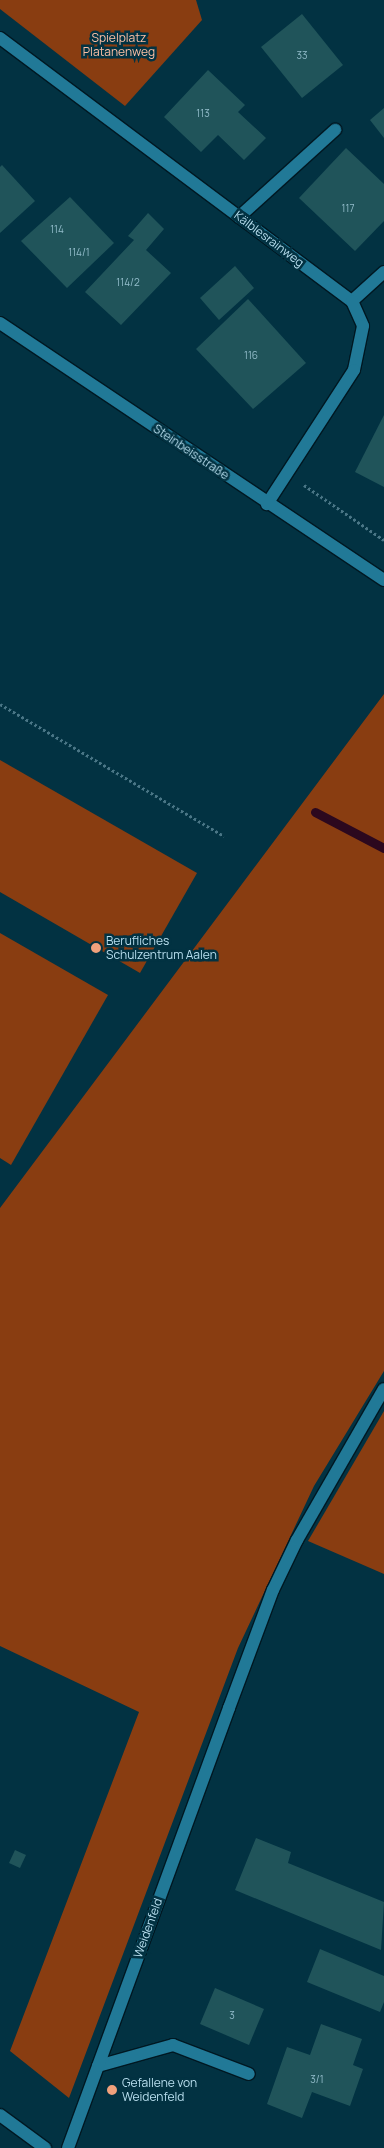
<!DOCTYPE html>
<html>
<head>
<meta charset="utf-8">
<style>
  body { margin:0 }
  #map { position:relative; width:384px; height:2148px; overflow:hidden; background:#023242; font-family:Manrope,sans-serif }
  div>[style] { position:absolute }
  .green>* { inset:0; background:#893d11 }
  .stream>* { height:9px; margin:-4.5px; padding:0 4.5px; transform-origin:4.5px; border-radius:4.5px; background:#2c081e }
  .building>* { inset:0; background:#20545a }
  .path>* { height:3px; margin-top:-1.5px; transform-origin:0; background:repeating-linear-gradient(90deg,#4a7686 0 2.5px,transparent 0 5px) }
  .roads { filter:drop-shadow(1px 0 #001822) drop-shadow(-1px 0 #001822) drop-shadow(0 1px #001822) drop-shadow(0 -1px #001822) }
  .service>* { height:12px; margin:-6px; padding:0 6px; transform-origin:6px; border-radius:6px; background:#217997 }
  .minor>* { height:12px; margin:-6px; padding:0 6px; transform-origin:6px; border-radius:6px; background:#217997 }
  .dots>* { width:14px; height:14px; translate:-50% -50%; box-sizing:border-box; border:2px solid #023242; border-radius:50% }
  span { translate:-50% -50%; white-space:nowrap; text-align:center; line-height:1.15; -webkit-text-stroke:5px #023242; paint-order:stroke }
  .number-label { font-size:10px; color:#93bcca }
  .number-label span { -webkit-text-stroke-width:0 }
  .park-label { font-size:12px; color:#fbbfa4 }
  .street-label { font-size:12px; color:#b9dfef }
  .poi-label { font-size:12px; color:#b9dfef }
  .left { translate:0 -50%; text-align:left }
</style>
</head>
<body>
<div id="map">
  <div class="green">
    <i style="clip-path:polygon(0 0,196px 0,202px 20px,125px 106px,0 9px)"></i>
    <i style="clip-path:polygon(384px 694px,384px 1371px,314px 1486px,238px 1648px,69px 2098px,10px 2051px,139px 1712px,0 1646px,0 1208px)"></i>
    <i style="clip-path:polygon(0 760px,197px 873px,140px 973px,0 892px)"></i>
    <i style="clip-path:polygon(0 933px,108px 995px,11px 1165px,0 1158px)"></i>
    <i style="clip-path:polygon(384px 1411px,384px 1574px,308px 1541px)"></i>
  </div>
  <div class="stream">
    <i style="left:315px;top:812px;width:78px;rotate:27.6deg"></i>
  </div>
  <div class="building">
    <i style="clip-path:polygon(302px 14px,343px 65px,302px 98px,261px 47px)"></i>
    <i style="clip-path:polygon(208px 70px,245px 105px,238px 112px,266px 138px,244px 160px,218px 135px,201px 152px,164px 117px)"></i>
    <i style="clip-path:polygon(384px 108px,384px 138px,370px 120px)"></i>
    <i style="clip-path:polygon(346px 148px,384px 184px,384px 221px,355px 251px,299px 198px)"></i>
    <i style="clip-path:polygon(2px 165px,35px 201px,0 233px,0 167px)"></i>
    <i style="clip-path:polygon(70px 197px,114px 243px,67px 288px,21px 241px)"></i>
    <i style="clip-path:polygon(148px 213px,164px 229px,146px 250px,171px 273px,121px 325px,85px 292px,134px 240px,128px 236px)"></i>
    <i style="clip-path:polygon(235px 266px,254px 288px,219px 320px,200px 298px)"></i>
    <i style="clip-path:polygon(248px 299px,306px 363px,253px 409px,196px 349px)"></i>
    <i style="clip-path:polygon(384px 415px,384px 487px,355px 472px)"></i>
    <i style="clip-path:polygon(256px 1838px,291px 1852px,288px 1863px,384px 1902px,381px 1950px,235px 1890px)"></i>
    <i style="clip-path:polygon(15px 1850px,26px 1855px,20px 1868px,9px 1863px)"></i>
    <i style="clip-path:polygon(320px 1949px,384px 1976px,384px 2002px,380px 2012px,307px 1982px)"></i>
    <i style="clip-path:polygon(215px 1988px,264px 2009px,249px 2045px,200px 2024px)"></i>
    <i style="clip-path:polygon(321px 2024px,362px 2039px,353px 2065px,363px 2069px,350px 2106px,312px 2092px,302px 2118px,267px 2104px,287px 2047px,310px 2055px)"></i>
  </div>
  <div class="path">
    <i style="left:304px;top:485px;width:97px;rotate:34.5deg"></i>
    <i style="left:0;top:704px;width:260px;rotate:30.5deg"></i>
  </div>
  <div class="roads">
    <div class="service">
      <i style="left:239px;top:217px;width:130px;rotate:-42.2deg"></i>
      <i style="left:352px;top:301px;width:43px;rotate:-42.2deg"></i>
      <i style="left:229px;top:1708px;width:126px;rotate:-69.6deg"></i>
      <i style="left:273px;top:1590px;width:55px;rotate:-64.4deg"></i>
      <i style="left:297px;top:1540px;width:174px;rotate:-60.1deg"></i>
      <i style="left:98px;top:2066px;width:78px;rotate:-15.6deg"></i>
      <i style="left:173px;top:2045px;width:81px;rotate:20.9deg"></i>
    </div>
    <div class="minor">
      <i style="left:0;top:38px;width:439px;rotate:36.8deg"></i>
      <i style="left:352px;top:301px;width:27px;rotate:66deg"></i>
      <i style="left:363px;top:326px;width:45px;rotate:101.6deg"></i>
      <i style="left:354px;top:370px;width:160px;rotate:123deg"></i>
      <i style="left:0;top:323px;width:462px;rotate:33.8deg"></i>
      <i style="left:0;top:2115px;width:56px;rotate:36.3deg"></i>
      <i style="left:68px;top:2148px;width:469px;rotate:-69.9deg"></i>
    </div>
  </div>
  <div class="dots">
    <i style="left:96px;top:948px;background:#f1a17c"></i>
    <i style="left:112px;top:2090px;background:#f1a17c"></i>
  </div>
  <div class="number-label">
    <span style="left:302px;top:56px">33</span>
    <span style="left:203px;top:114px">113</span>
    <span style="left:348px;top:209px">117</span>
    <span style="left:57px;top:230px">114</span>
    <span style="left:79px;top:253px">114/1</span>
    <span style="left:128px;top:283px">114/2</span>
    <span style="left:251px;top:356px">116</span>
    <span style="left:232px;top:2016px">3</span>
    <span style="left:317px;top:2080px">3/1</span>
  </div>
  <div class="park-label">
    <span style="left:119px;top:45px">Spielplatz<br>Platanenweg</span>
  </div>
  <div class="street-label">
    <span style="left:269px;top:239px;rotate:37deg">Kälblesrainweg</span>
    <span style="left:191px;top:452px;rotate:34deg">Steinbeisstraße</span>
    <span style="left:148px;top:1928px;rotate:-70deg">Weidenfeld</span>
  </div>
  <div class="poi-label">
    <span class="left" style="left:106px;top:948px">Berufliches<br>Schulzentrum Aalen</span>
    <span class="left" style="left:122px;top:2090px">Gefallene von<br>Weidenfeld</span>
  </div>
</div>
</body>
</html>
